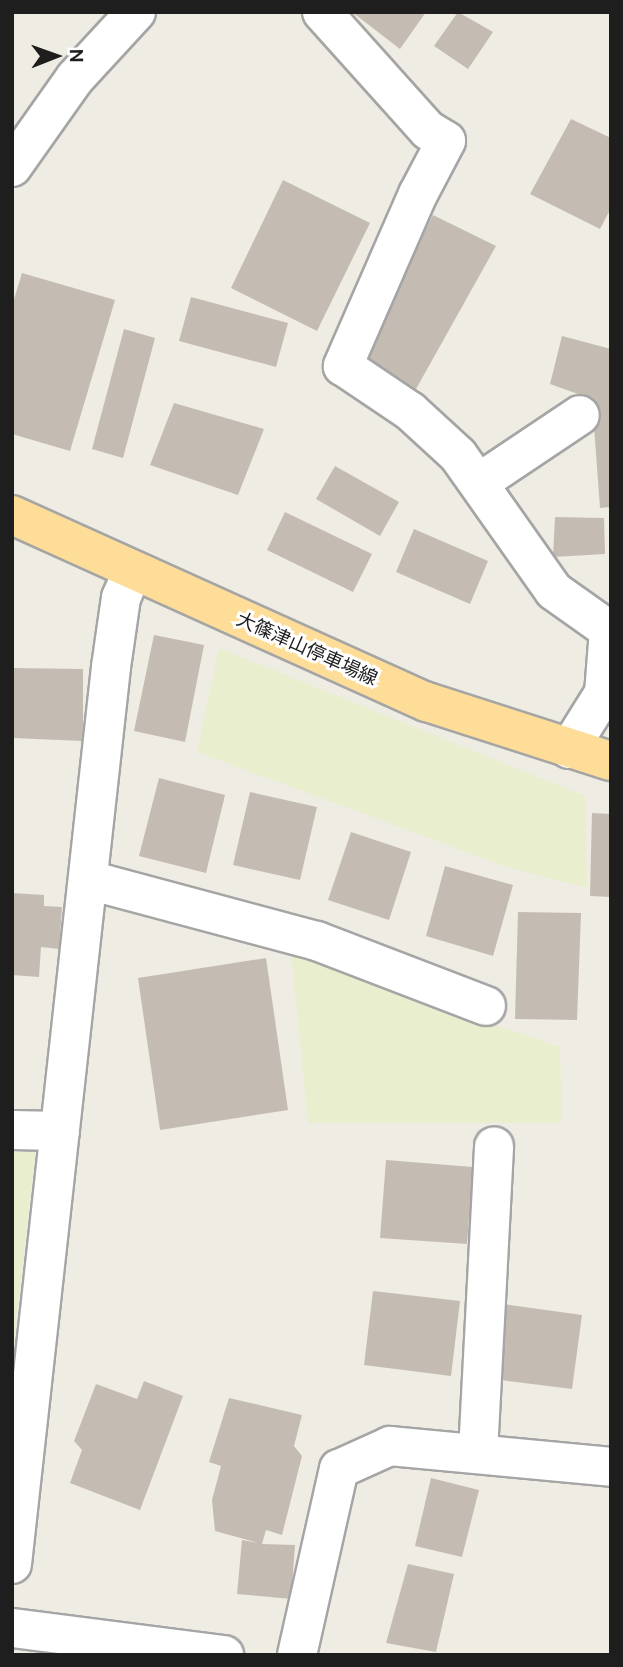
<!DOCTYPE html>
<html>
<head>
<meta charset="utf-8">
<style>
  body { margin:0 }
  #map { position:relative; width:623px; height:1667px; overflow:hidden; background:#efece3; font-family:Ubuntu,"Noto Sans JP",sans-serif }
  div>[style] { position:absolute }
  .farmland>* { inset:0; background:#e9efce }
  .building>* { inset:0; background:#c4bcb3 }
  .roads { filter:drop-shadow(2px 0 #a5a5a5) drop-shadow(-2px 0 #a5a5a5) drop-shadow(0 2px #a5a5a5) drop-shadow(0 -2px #a5a5a5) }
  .minor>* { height:38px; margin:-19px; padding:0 19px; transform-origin:19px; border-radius:19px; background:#fff }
  .major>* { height:38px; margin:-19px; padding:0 19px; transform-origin:19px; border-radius:19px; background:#fedd99 }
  span { translate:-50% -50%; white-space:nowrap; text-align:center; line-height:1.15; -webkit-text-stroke:6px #fff; paint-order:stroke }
  .street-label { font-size:19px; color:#1e1e1e }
  .frame { position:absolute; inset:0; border:14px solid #1e1e1e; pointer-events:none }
  .north { position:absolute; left:21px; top:21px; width:70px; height:70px; -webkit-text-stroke:5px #fff; paint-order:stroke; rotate:89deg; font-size:19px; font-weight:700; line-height:28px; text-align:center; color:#1e1e1e }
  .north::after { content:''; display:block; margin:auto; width:24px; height:32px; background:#1e1e1e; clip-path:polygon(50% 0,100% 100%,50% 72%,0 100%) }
</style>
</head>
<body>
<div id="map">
  <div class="farmland">
    <i style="clip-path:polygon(219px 648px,585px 796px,587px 888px,507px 867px,197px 752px)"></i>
    <i style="clip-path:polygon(291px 954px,560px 1047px,562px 1123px,308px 1123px)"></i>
    <i style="clip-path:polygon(12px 1152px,35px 1152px,12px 1356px)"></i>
  </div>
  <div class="building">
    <i style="clip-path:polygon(352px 12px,426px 12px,400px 49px)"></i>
    <i style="clip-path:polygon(458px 12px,493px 32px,468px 69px,434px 46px)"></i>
    <i style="clip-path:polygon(571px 119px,611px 138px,611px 208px,600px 229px,530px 194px)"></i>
    <i style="clip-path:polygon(283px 180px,370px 223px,317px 331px,231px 288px)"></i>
    <i style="clip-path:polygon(433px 215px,496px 246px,416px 389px,362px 355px)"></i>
    <i style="clip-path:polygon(22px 273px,115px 300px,70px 451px,12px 434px,12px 306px)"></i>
    <i style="clip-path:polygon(191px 297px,288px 323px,276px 367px,179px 341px)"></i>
    <i style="clip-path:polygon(124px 329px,155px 338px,123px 458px,92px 449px)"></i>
    <i style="clip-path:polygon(562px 336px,611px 349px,611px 507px,600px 508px,592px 399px,550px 384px)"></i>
    <i style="clip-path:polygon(174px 403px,264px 429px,238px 495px,150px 465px)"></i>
    <i style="clip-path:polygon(335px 466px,399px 502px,380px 536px,316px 499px)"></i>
    <i style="clip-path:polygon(285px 512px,372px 554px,353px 592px,267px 550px)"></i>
    <i style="clip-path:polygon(555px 517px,604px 518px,605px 554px,553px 557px)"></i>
    <i style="clip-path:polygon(414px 529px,488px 561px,470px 604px,396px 572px)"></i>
    <i style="clip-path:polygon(154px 635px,204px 645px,185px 742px,134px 731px)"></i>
    <i style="clip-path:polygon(12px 668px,83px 669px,83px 741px,12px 738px)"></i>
    <i style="clip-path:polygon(159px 778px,225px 795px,206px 873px,139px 856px)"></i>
    <i style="clip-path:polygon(250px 792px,317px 807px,300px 880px,233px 865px)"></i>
    <i style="clip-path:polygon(592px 813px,611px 814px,611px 897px,590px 896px)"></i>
    <i style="clip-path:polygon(351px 832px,411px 852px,389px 920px,328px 900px)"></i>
    <i style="clip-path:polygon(445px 866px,513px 885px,493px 956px,426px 936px)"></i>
    <i style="clip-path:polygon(12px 893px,44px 895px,44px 906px,62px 907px,59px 949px,41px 947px,39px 977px,12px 975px)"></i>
    <i style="clip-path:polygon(518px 912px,581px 913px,577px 1020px,515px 1019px)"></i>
    <i style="clip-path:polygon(266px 958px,288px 1110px,160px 1130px,138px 978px)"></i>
    <i style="clip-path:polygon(386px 1160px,473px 1167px,467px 1244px,380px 1238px)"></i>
    <i style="clip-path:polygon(373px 1291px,460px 1301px,451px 1376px,364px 1365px)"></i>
    <i style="clip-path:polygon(503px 1304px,582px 1315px,572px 1389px,493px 1379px)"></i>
    <i style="clip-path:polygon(144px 1381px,183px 1396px,140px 1510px,70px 1483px,82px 1450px,74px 1441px,96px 1384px,137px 1399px)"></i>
    <i style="clip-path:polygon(229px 1398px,302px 1415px,294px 1446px,302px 1456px,282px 1535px,266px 1530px,262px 1544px,295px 1545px,291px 1599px,237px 1594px,242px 1540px,259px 1543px,215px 1531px,212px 1500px,221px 1466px,209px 1462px)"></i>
    <i style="clip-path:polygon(431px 1478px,479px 1490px,462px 1557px,415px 1546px)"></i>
    <i style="clip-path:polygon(408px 1564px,454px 1574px,436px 1652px,386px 1643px)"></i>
  </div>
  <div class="roads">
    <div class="minor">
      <i style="left:322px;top:12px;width:159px;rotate:48.1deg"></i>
      <i style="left:428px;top:130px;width:21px;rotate:31deg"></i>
      <i style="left:446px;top:141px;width:60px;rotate:117.8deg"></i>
      <i style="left:418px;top:194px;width:188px;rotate:113.6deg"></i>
      <i style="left:343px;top:366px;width:81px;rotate:33.9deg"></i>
      <i style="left:410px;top:411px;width:65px;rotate:42.5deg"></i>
      <i style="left:458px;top:455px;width:166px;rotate:54.8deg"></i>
      <i style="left:554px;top:591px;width:67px;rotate:35.3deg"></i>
      <i style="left:609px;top:630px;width:63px;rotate:94.5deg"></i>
      <i style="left:604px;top:693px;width:66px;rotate:122deg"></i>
      <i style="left:12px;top:167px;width:109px;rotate:-54.7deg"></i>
      <i style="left:75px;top:78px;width:90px;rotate:-47.3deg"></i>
      <i style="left:480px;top:482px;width:120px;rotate:-33.8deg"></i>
      <i style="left:89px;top:880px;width:236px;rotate:15deg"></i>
      <i style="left:317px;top:941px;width:181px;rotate:21deg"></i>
      <i style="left:12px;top:1130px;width:48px;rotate:1.2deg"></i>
      <i style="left:478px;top:1453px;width:307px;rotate:-87deg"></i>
      <i style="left:12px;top:1564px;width:902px;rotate:-83.7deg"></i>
      <i style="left:111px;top:667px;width:70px;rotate:-81.8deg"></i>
      <i style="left:121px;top:598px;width:30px;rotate:-67deg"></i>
      <i style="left:12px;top:1628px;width:214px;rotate:7.3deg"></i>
      <i style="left:297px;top:1655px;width:191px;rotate:-77.3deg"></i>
      <i style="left:339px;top:1469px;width:56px;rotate:-24.3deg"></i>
      <i style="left:390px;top:1446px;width:222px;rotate:5.4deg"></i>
    </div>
    <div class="major">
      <i style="left:12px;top:515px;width:455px;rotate:24.3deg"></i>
      <i style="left:427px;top:702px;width:193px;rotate:17.8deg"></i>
    </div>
  </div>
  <div class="street-label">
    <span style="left:307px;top:649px;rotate:24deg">大篠津山停車場線</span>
  </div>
  <div class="frame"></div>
  <div class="north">N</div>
</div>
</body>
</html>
